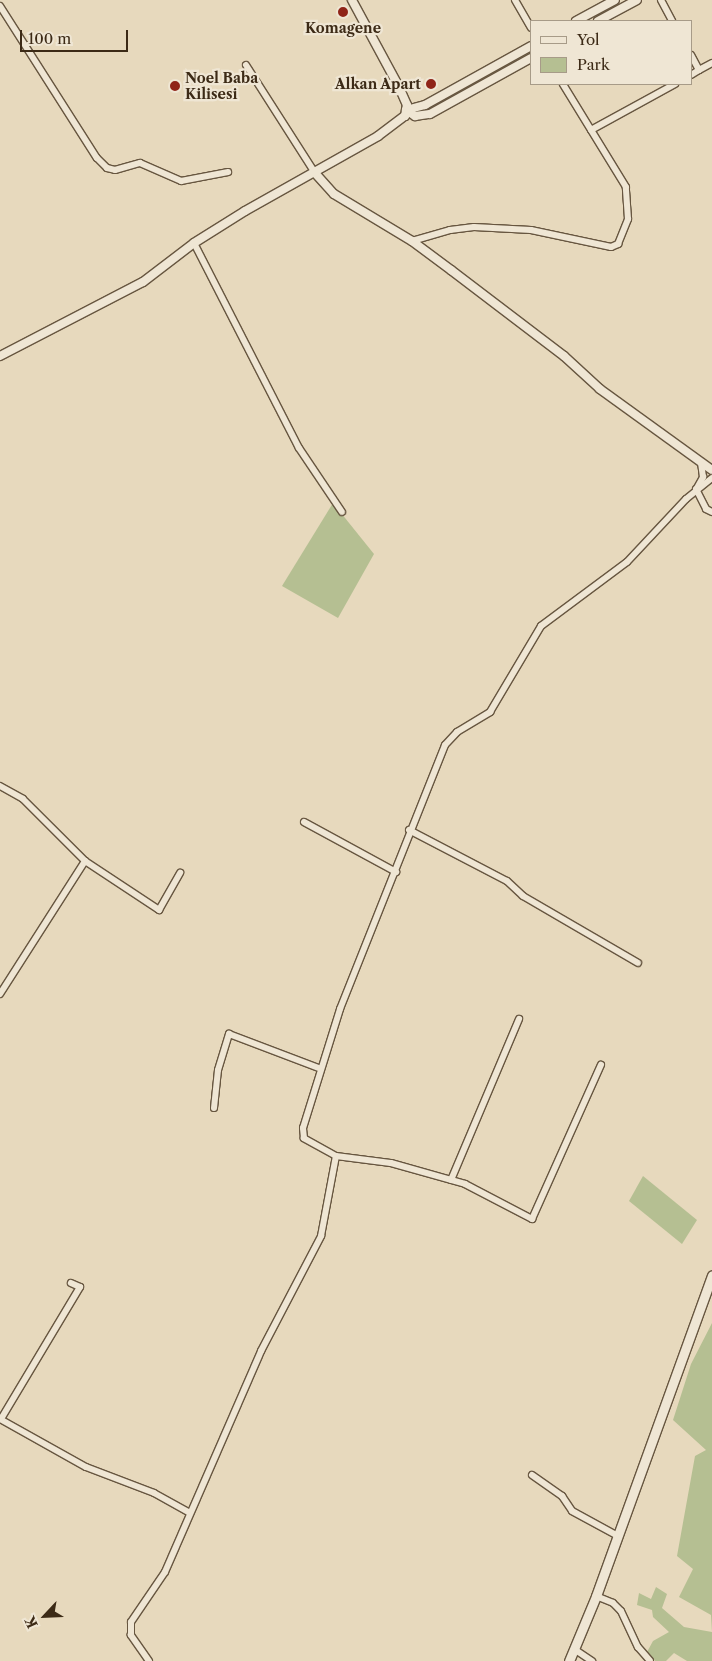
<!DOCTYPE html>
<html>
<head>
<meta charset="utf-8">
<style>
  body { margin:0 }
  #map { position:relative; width:712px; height:1661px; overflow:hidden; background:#e7d9bd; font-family:"Libre Caslon Text",serif }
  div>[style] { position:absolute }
  .green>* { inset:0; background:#b5bf92 }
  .roads { filter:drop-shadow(1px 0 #675640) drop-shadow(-1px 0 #675640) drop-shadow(0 1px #675640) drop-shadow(0 -1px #675640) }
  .minor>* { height:6px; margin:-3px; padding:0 3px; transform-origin:3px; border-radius:3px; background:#efe6d4 }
  .tertiary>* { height:8px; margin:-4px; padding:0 4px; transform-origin:4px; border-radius:4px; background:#efe6d4 }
  .secondary>* { height:9px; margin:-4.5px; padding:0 4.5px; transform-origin:4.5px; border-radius:4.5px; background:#efe6d4 }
  .dots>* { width:14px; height:14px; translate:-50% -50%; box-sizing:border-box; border:2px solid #efe6d4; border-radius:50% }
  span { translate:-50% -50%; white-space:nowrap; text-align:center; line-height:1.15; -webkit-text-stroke:4.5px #efe6d4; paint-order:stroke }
  .poi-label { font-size:14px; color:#3c2a16; font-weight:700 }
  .left { translate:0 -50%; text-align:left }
  .right { translate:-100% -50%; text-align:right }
  .legend { position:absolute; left:530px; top:20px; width:162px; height:65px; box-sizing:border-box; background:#efe6d4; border:1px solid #a79b88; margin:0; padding:6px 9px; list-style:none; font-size:15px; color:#3c2a16 }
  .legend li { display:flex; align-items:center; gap:10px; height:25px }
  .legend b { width:25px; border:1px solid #a79b88 }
  .north { position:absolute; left:20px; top:1591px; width:50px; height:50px; -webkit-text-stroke:4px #efe6d4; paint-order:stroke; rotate:245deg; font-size:14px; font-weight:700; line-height:20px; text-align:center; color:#3c2a16 }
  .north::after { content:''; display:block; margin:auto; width:18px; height:22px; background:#3c2a16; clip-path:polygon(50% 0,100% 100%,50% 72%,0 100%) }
  .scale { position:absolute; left:20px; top:30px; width:108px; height:22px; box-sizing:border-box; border:2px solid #3c2a16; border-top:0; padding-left:6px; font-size:15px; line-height:18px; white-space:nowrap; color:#3c2a16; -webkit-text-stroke:4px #efe6d4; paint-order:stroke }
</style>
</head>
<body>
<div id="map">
  <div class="green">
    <i style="clip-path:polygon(333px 503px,374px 554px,338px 618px,282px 586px)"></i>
    <i style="clip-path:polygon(643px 1176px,697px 1220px,682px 1244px,629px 1201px)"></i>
    <i style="clip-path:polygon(712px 1323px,712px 1661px,687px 1661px,674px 1653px,666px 1661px,655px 1661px,647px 1652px,653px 1641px,669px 1632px,653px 1617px,652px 1610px,637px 1605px,639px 1593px,651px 1599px,656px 1587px,667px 1594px,662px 1608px,684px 1627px,712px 1632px,711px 1615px,679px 1597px,693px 1569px,677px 1556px,695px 1456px,706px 1450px,673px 1420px,691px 1364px)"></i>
  </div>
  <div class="roads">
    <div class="minor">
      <i style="left:515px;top:0;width:32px;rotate:60deg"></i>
      <i style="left:661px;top:0;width:24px;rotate:62deg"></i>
      <i style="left:0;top:6px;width:180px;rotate:57.5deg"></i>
      <i style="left:97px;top:158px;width:14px;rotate:45deg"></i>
      <i style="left:107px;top:168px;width:8px;rotate:14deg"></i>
      <i style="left:115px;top:170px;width:26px;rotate:-16deg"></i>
      <i style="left:140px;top:163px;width:45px;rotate:23.7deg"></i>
      <i style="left:181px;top:181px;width:48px;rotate:-10.8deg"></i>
      <i style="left:691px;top:55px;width:17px;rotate:62deg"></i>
      <i style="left:699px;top:70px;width:9px;rotate:148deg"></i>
      <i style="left:246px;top:65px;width:128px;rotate:57.4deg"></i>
      <i style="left:699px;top:70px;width:15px;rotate:-28deg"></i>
      <i style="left:591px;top:130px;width:96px;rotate:-28.7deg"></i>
      <i style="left:412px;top:241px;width:40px;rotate:-16deg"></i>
      <i style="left:450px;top:230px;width:24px;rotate:-7deg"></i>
      <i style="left:474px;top:227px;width:57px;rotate:3deg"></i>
      <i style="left:531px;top:230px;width:82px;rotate:12deg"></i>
      <i style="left:611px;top:247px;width:8px;rotate:-23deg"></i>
      <i style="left:618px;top:244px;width:27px;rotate:-68deg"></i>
      <i style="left:628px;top:219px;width:32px;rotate:-94deg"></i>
      <i style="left:626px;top:187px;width:121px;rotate:-121.5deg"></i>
      <i style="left:194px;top:243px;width:230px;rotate:62.9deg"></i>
      <i style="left:299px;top:448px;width:77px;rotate:56.1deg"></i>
      <i style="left:697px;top:488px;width:13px;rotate:-61deg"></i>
      <i style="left:703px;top:477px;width:14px;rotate:-98deg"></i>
      <i style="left:696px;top:489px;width:22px;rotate:63deg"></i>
      <i style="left:706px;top:509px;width:7px;rotate:27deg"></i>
      <i style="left:0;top:786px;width:26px;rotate:29deg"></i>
      <i style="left:23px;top:799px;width:88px;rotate:45deg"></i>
      <i style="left:85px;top:861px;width:89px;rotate:33.5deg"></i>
      <i style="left:159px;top:910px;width:43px;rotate:-60.4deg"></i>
      <i style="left:304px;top:822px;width:105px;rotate:28.5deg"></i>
      <i style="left:409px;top:830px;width:110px;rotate:27.5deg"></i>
      <i style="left:507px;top:881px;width:22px;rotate:43deg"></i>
      <i style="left:523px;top:896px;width:133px;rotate:30.2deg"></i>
      <i style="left:0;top:994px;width:158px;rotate:-57.4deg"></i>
      <i style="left:214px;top:1108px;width:38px;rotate:-84deg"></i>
      <i style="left:218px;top:1070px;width:38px;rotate:-73deg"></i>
      <i style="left:229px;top:1034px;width:98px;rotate:20.8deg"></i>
      <i style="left:336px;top:1156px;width:55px;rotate:7.3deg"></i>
      <i style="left:391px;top:1163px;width:77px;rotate:15.8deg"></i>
      <i style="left:465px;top:1184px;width:76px;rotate:27.6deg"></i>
      <i style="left:532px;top:1219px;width:169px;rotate:-65.9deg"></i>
      <i style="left:451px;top:1180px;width:175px;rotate:-67.1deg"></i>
      <i style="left:0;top:1419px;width:98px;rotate:29.2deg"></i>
      <i style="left:86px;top:1467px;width:73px;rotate:20.9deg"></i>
      <i style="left:154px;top:1493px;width:41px;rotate:29.1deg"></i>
      <i style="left:1px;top:1419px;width:154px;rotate:-59.1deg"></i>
      <i style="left:80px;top:1287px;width:10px;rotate:-156deg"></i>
      <i style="left:532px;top:1475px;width:37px;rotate:35deg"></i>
      <i style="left:562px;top:1496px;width:18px;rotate:56deg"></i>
      <i style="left:572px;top:1511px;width:50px;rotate:28.6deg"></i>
      <i style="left:596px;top:1596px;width:18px;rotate:22deg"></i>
      <i style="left:613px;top:1603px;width:11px;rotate:45deg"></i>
      <i style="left:621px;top:1611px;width:40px;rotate:65deg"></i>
      <i style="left:638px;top:1647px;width:18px;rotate:49deg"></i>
      <i style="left:574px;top:1649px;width:22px;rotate:34deg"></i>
      <i style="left:149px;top:1661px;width:32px;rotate:-125deg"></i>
      <i style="left:131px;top:1635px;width:13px;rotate:-90deg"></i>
      <i style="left:131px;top:1622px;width:60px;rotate:-55.8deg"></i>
      <i style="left:165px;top:1572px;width:241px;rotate:-66.5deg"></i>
      <i style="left:261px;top:1351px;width:130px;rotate:-62.4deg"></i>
      <i style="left:321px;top:1236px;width:81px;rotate:-79.4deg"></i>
      <i style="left:336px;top:1156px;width:37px;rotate:-151deg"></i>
      <i style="left:304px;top:1138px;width:10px;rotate:-96deg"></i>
      <i style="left:303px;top:1128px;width:125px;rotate:-72.7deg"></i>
      <i style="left:340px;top:1009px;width:284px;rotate:-68.3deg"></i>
      <i style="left:445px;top:745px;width:18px;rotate:-47deg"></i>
      <i style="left:457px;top:732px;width:39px;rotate:-31deg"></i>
      <i style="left:490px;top:712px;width:100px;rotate:-59.3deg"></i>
      <i style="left:541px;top:626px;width:107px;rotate:-36.7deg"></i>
      <i style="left:627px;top:562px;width:86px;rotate:-46.9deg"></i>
      <i style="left:686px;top:499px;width:33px;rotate:-39deg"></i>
    </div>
    <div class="tertiary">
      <i style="left:576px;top:21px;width:44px;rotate:-28.3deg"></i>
      <i style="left:598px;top:21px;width:44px;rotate:-28.3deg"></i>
      <i style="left:406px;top:110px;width:11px;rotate:34deg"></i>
      <i style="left:415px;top:116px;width:15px;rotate:-8deg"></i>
      <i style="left:430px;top:114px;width:115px;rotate:-29deg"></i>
      <i style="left:406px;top:110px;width:20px;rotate:-15deg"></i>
      <i style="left:425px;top:105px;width:121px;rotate:-29.1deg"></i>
      <i style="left:315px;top:173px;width:28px;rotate:48deg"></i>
      <i style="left:334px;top:194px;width:91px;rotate:31.1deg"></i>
      <i style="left:412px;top:241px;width:49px;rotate:36.6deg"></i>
      <i style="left:451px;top:270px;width:142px;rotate:37.3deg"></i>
      <i style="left:564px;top:356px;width:49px;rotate:42.5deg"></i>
      <i style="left:600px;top:389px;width:138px;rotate:35.9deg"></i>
      <i style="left:0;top:356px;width:161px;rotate:-27.4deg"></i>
      <i style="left:143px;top:282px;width:64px;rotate:-37.4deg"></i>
      <i style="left:194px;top:243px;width:60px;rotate:-32.1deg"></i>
      <i style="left:245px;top:211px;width:153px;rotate:-29.4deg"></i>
      <i style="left:378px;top:136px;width:34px;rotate:-37deg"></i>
      <i style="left:405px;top:116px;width:11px;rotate:-80deg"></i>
      <i style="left:407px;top:105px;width:20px;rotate:-114deg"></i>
      <i style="left:399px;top:87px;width:99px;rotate:-118.4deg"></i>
    </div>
    <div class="secondary">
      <i style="left:569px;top:1661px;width:70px;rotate:-67.4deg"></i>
      <i style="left:596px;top:1596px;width:341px;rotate:-70.1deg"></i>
    </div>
  </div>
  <div class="dots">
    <i style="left:343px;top:12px;background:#8f2418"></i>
    <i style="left:431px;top:84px;background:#8f2418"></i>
    <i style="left:175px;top:86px;background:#8f2418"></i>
  </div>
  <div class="poi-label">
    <span style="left:343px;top:28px">Komagene</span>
    <span class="left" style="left:185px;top:86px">Noel Baba<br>Kilisesi</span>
    <span class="right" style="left:421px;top:84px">Alkan Apart</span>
  </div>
  <ul class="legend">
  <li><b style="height:6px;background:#efe6d4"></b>Yol</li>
  <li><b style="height:14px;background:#b5bf92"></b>Park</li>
  </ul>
  <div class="north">K</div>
  <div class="scale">100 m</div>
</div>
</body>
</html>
